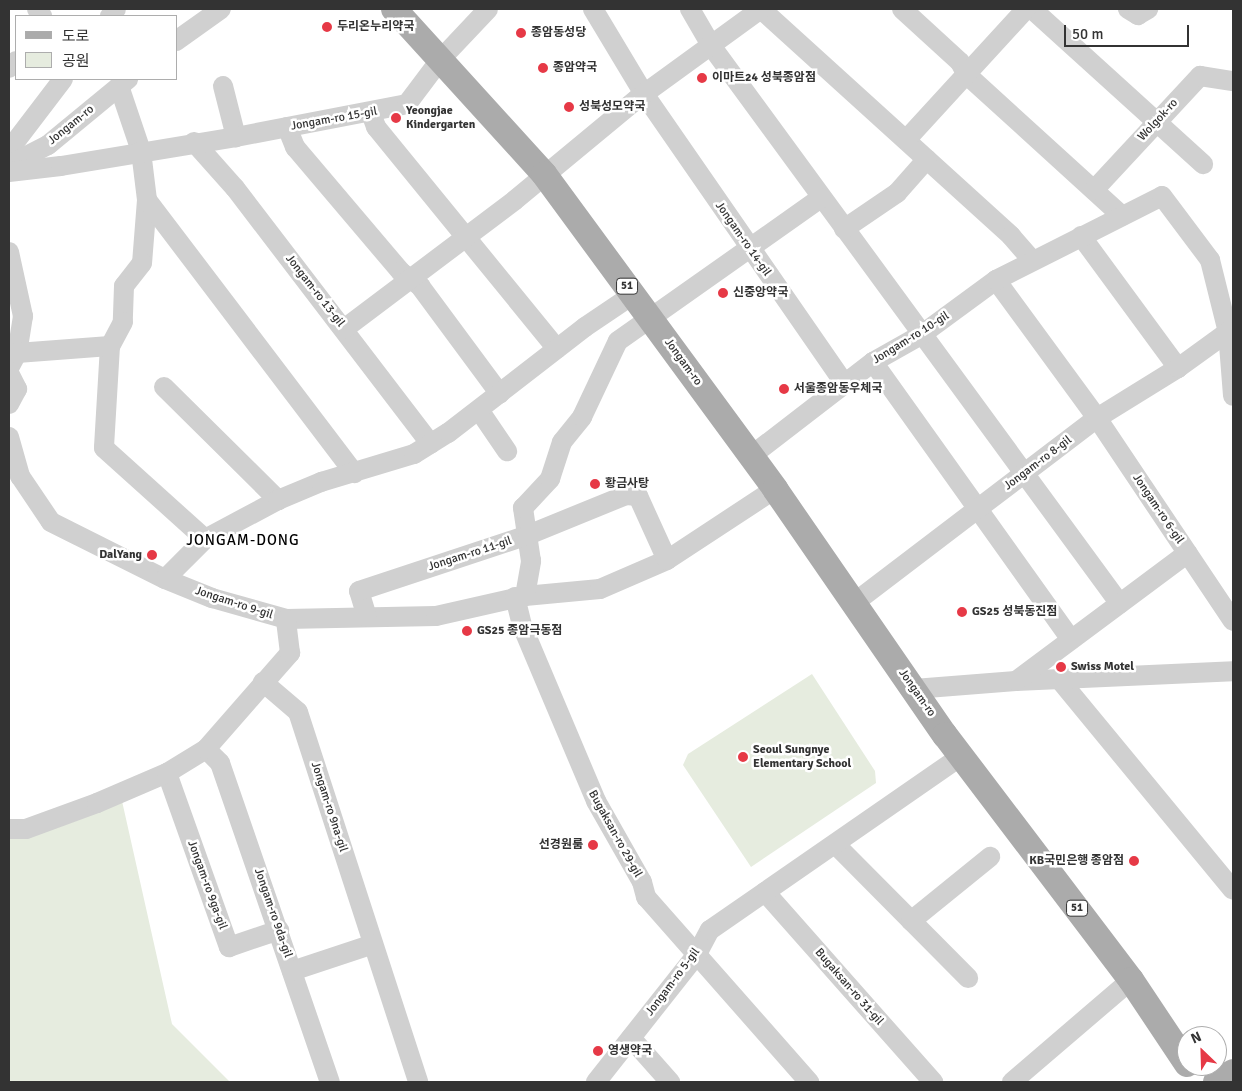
<!DOCTYPE html>
<html>
<head>
<meta charset="utf-8">
<style>
  body { margin:0 }
  #map { position:relative; width:1242px; height:1091px; overflow:hidden; background:#fff; font-family:Signika,"Noto Sans KR",sans-serif }
  div>[style] { position:absolute }
  .green>* { inset:0; background:#e6ecdf }
  .minor>* { height:20px; margin:-10px; padding:0 10px; transform-origin:10px; border-radius:10px; background:#d0d0d0 }
  .major>* { height:26px; margin:-13px; padding:0 13px; transform-origin:13px; border-radius:13px; background:#ababab }
  .dots>* { width:14px; height:14px; translate:-50% -50%; box-sizing:border-box; border:2px solid #fff; border-radius:50% }
  span { translate:-50% -50%; white-space:nowrap; text-align:center; line-height:1.15; -webkit-text-stroke:5px #fff; paint-order:stroke }
  .shield-label span { padding:1px 4px; background:#fff; border:1px solid; border-radius:4px; -webkit-text-stroke-width:0 }
  .shield-label { font-size:11px; color:#333; font-weight:700 }
  .poi-label { font-size:12px; color:#333; font-weight:700 }
  .left { translate:0 -50%; text-align:left }
  .right { translate:-100% -50%; text-align:right }
  .street-label { font-size:12px; color:#333 }
  .quarter-label { font-size:15px; color:#000; letter-spacing:1px }
  .frame { position:absolute; inset:0; border:10px solid #333; pointer-events:none }
  .legend { position:absolute; left:15px; top:15px; width:162px; height:65px; box-sizing:border-box; background:#fff; border:1px solid #adadad; margin:0; padding:6px 9px; list-style:none; font-size:15px; color:#333 }
  .legend li { display:flex; align-items:center; gap:10px; height:25px }
  .legend b { width:25px; border:1px solid #adadad }
  .north { position:absolute; left:1177px; top:1026px; width:50px; height:50px; box-sizing:border-box; background:#fff; border:1px solid #adadad; border-radius:50%; rotate:336deg; font-size:14px; font-weight:700; line-height:20px; text-align:center; color:#333 }
  .north::after { content:''; display:block; margin:auto; width:18px; height:22px; background:#e63946; clip-path:polygon(50% 0,100% 100%,50% 72%,0 100%) }
  .scale { position:absolute; left:1064px; top:25px; width:125px; height:22px; box-sizing:border-box; border:2px solid #333; border-top:0; padding-left:6px; font-size:15px; line-height:18px; white-space:nowrap; color:#333; -webkit-text-stroke:4px #fff; paint-order:stroke }
</style>
</head>
<body>
<div id="map">
  <div class="green">
    <i style="clip-path:polygon(812px 674px,875px 771px,876px 783px,751px 867px,683px 765px,688px 754px)"></i>
    <i style="clip-path:polygon(122px 801px,172px 1024px,230px 1082px,9px 1082px,9px 839px)"></i>
  </div>
  <div class="minor">
    <i style="left:37px;top:9px;width:9px;rotate:54deg"></i>
    <i style="left:593px;top:9px;width:99px;rotate:59deg"></i>
    <i style="left:644px;top:94px;width:351px;rotate:55.3deg"></i>
    <i style="left:690px;top:9px;width:44px;rotate:59.9deg"></i>
    <i style="left:712px;top:47px;width:690px;rotate:53.78deg"></i>
    <i style="left:761px;top:9px;width:338px;rotate:42.2deg"></i>
    <i style="left:1011px;top:236px;width:32px;rotate:49deg"></i>
    <i style="left:902px;top:9px;width:79px;rotate:42.4deg"></i>
    <i style="left:960px;top:62px;width:13px;rotate:63deg"></i>
    <i style="left:966px;top:74px;width:211px;rotate:42.3deg"></i>
    <i style="left:1032px;top:9px;width:231px;rotate:42.2deg"></i>
    <i style="left:1128px;top:9px;width:12px;rotate:31deg"></i>
    <i style="left:1138px;top:15px;width:12px;rotate:-31deg"></i>
    <i style="left:110px;top:16px;width:9px;rotate:-49deg"></i>
    <i style="left:176px;top:41px;width:55px;rotate:-35.4deg"></i>
    <i style="left:9px;top:68px;width:10px;rotate:-45deg"></i>
    <i style="left:119px;top:86px;width:69px;rotate:71.3deg"></i>
    <i style="left:141px;top:151px;width:49px;rotate:83deg"></i>
    <i style="left:147px;top:200px;width:63px;rotate:94.5deg"></i>
    <i style="left:142px;top:263px;width:29px;rotate:128deg"></i>
    <i style="left:124px;top:286px;width:36px;rotate:92deg"></i>
    <i style="left:123px;top:322px;width:27px;rotate:118deg"></i>
    <i style="left:110px;top:346px;width:102px;rotate:93.4deg"></i>
    <i style="left:104px;top:448px;width:136px;rotate:42deg"></i>
    <i style="left:223px;top:86px;width:53px;rotate:75.7deg"></i>
    <i style="left:371px;top:113px;width:15px;rotate:70deg"></i>
    <i style="left:376px;top:127px;width:286px;rotate:50.8deg"></i>
    <i style="left:287px;top:127px;width:22px;rotate:68deg"></i>
    <i style="left:295px;top:147px;width:164px;rotate:49.7deg"></i>
    <i style="left:401px;top:272px;width:24px;rotate:36deg"></i>
    <i style="left:420px;top:286px;width:134px;rotate:53.5deg"></i>
    <i style="left:906px;top:140px;width:178px;rotate:-47.5deg"></i>
    <i style="left:194px;top:142px;width:62px;rotate:48.3deg"></i>
    <i style="left:235px;top:188px;width:322px;rotate:52.6deg"></i>
    <i style="left:9px;top:150px;width:89px;rotate:-52.7deg"></i>
    <i style="left:9px;top:165px;width:44px;rotate:-27.1deg"></i>
    <i style="left:48px;top:145px;width:104px;rotate:-39.5deg"></i>
    <i style="left:9px;top:172px;width:52px;rotate:-6.6deg"></i>
    <i style="left:61px;top:166px;width:177px;rotate:-9.4deg"></i>
    <i style="left:236px;top:137px;width:174px;rotate:-10.9deg"></i>
    <i style="left:407px;top:104px;width:55px;rotate:-53.1deg"></i>
    <i style="left:440px;top:60px;width:70px;rotate:-46.7deg"></i>
    <i style="left:1094px;top:190px;width:156px;rotate:-47.1deg"></i>
    <i style="left:1200px;top:76px;width:33px;rotate:9deg"></i>
    <i style="left:147px;top:200px;width:343px;rotate:52.8deg"></i>
    <i style="left:844px;top:229px;width:64px;rotate:-34.2deg"></i>
    <i style="left:897px;top:193px;width:45px;rotate:-48.6deg"></i>
    <i style="left:1081px;top:236px;width:164px;rotate:53.7deg"></i>
    <i style="left:9px;top:252px;width:66px;rotate:77.7deg"></i>
    <i style="left:23px;top:316px;width:37px;rotate:99deg"></i>
    <i style="left:17px;top:353px;width:17px;rotate:118deg"></i>
    <i style="left:996px;top:280px;width:171px;rotate:53.8deg"></i>
    <i style="left:1097px;top:418px;width:244px;rotate:56.2deg"></i>
    <i style="left:344px;top:329px;width:214px;rotate:-37deg"></i>
    <i style="left:515px;top:200px;width:158px;rotate:-39.6deg"></i>
    <i style="left:637px;top:99px;width:153px;rotate:-36deg"></i>
    <i style="left:17px;top:353px;width:93px;rotate:-4.3deg"></i>
    <i style="left:873px;top:362px;width:341px;rotate:54.5deg"></i>
    <i style="left:9px;top:373px;width:18px;rotate:63deg"></i>
    <i style="left:17px;top:389px;width:17px;rotate:118deg"></i>
    <i style="left:164px;top:387px;width:161px;rotate:44.7deg"></i>
    <i style="left:479px;top:410px;width:50px;rotate:55.7deg"></i>
    <i style="left:9px;top:437px;width:41px;rotate:74.2deg"></i>
    <i style="left:20px;top:476px;width:55px;rotate:56deg"></i>
    <i style="left:51px;top:522px;width:127px;rotate:26.6deg"></i>
    <i style="left:165px;top:579px;width:51px;rotate:22deg"></i>
    <i style="left:212px;top:598px;width:77px;rotate:15.8deg"></i>
    <i style="left:286px;top:619px;width:150px;rotate:-1.1deg"></i>
    <i style="left:436px;top:616px;width:91px;rotate:-12.7deg"></i>
    <i style="left:525px;top:596px;width:75px;rotate:-5.3deg"></i>
    <i style="left:600px;top:589px;width:73px;rotate:-23.4deg"></i>
    <i style="left:667px;top:560px;width:129px;rotate:-33.3deg"></i>
    <i style="left:751px;top:456px;width:154px;rotate:-37.6deg"></i>
    <i style="left:873px;top:362px;width:55px;rotate:-29.4deg"></i>
    <i style="left:921px;top:335px;width:93px;rotate:-36.3deg"></i>
    <i style="left:996px;top:280px;width:186px;rotate:-26.8deg"></i>
    <i style="left:1162px;top:196px;width:80px;rotate:53.1deg"></i>
    <i style="left:1210px;top:260px;width:74px;rotate:76deg"></i>
    <i style="left:1228px;top:332px;width:64px;rotate:85.5deg"></i>
    <i style="left:165px;top:579px;width:57px;rotate:-45deg"></i>
    <i style="left:205px;top:539px;width:83px;rotate:-28.1deg"></i>
    <i style="left:278px;top:500px;width:47px;rotate:-22.7deg"></i>
    <i style="left:321px;top:482px;width:97px;rotate:-16.8deg"></i>
    <i style="left:414px;top:454px;width:40px;rotate:-32deg"></i>
    <i style="left:448px;top:433px;width:173px;rotate:-37.7deg"></i>
    <i style="left:585px;top:327px;width:59px;rotate:-34deg"></i>
    <i style="left:525px;top:596px;width:36px;rotate:-80deg"></i>
    <i style="left:531px;top:561px;width:54px;rotate:-98.6deg"></i>
    <i style="left:523px;top:508px;width:40px;rotate:-47deg"></i>
    <i style="left:550px;top:479px;width:39px;rotate:-72deg"></i>
    <i style="left:562px;top:442px;width:32px;rotate:-51deg"></i>
    <i style="left:582px;top:417px;width:84px;rotate:-64.7deg"></i>
    <i style="left:618px;top:341px;width:248px;rotate:-35.2deg"></i>
    <i style="left:515px;top:597px;width:32px;rotate:76deg"></i>
    <i style="left:523px;top:628px;width:188px;rotate:67.1deg"></i>
    <i style="left:596px;top:801px;width:93px;rotate:60.4deg"></i>
    <i style="left:642px;top:882px;width:16px;rotate:75deg"></i>
    <i style="left:646px;top:897px;width:247px;rotate:48.6deg"></i>
    <i style="left:854px;top:603px;width:305px;rotate:-37.3deg"></i>
    <i style="left:1097px;top:418px;width:95px;rotate:-31.7deg"></i>
    <i style="left:1178px;top:368px;width:62px;rotate:-35.8deg"></i>
    <i style="left:367px;top:617px;width:27px;rotate:-107deg"></i>
    <i style="left:359px;top:591px;width:178px;rotate:-18.3deg"></i>
    <i style="left:528px;top:535px;width:106px;rotate:-22.2deg"></i>
    <i style="left:626px;top:495px;width:12px;rotate:5deg"></i>
    <i style="left:638px;top:496px;width:70px;rotate:65.6deg"></i>
    <i style="left:1059px;top:679px;width:273px;rotate:50.5deg"></i>
    <i style="left:1016px;top:681px;width:217px;rotate:-2.6deg"></i>
    <i style="left:263px;top:682px;width:46px;rotate:40.6deg"></i>
    <i style="left:298px;top:712px;width:389px;rotate:72deg"></i>
    <i style="left:914px;top:689px;width:102px;rotate:-4.5deg"></i>
    <i style="left:1016px;top:681px;width:214px;rotate:-36.7deg"></i>
    <i style="left:206px;top:749px;width:20px;rotate:45deg"></i>
    <i style="left:220px;top:763px;width:337px;rotate:71deg"></i>
    <i style="left:167px;top:773px;width:185px;rotate:70.4deg"></i>
    <i style="left:229px;top:947px;width:53px;rotate:-18.8deg"></i>
    <i style="left:9px;top:829px;width:17px"></i>
    <i style="left:26px;top:829px;width:76px;rotate:-20.1deg"></i>
    <i style="left:97px;top:803px;width:76px;rotate:-23.2deg"></i>
    <i style="left:167px;top:773px;width:46px;rotate:-31.6deg"></i>
    <i style="left:206px;top:749px;width:128px;rotate:-48.8deg"></i>
    <i style="left:290px;top:653px;width:34px;rotate:-97deg"></i>
    <i style="left:835px;top:844px;width:189px;rotate:45.2deg"></i>
    <i style="left:765px;top:892px;width:254px;rotate:48.5deg"></i>
    <i style="left:911px;top:921px;width:102px;rotate:-39deg"></i>
    <i style="left:292px;top:971px;width:85px;rotate:-18.4deg"></i>
    <i style="left:631px;top:1038px;width:59px;rotate:48.4deg"></i>
    <i style="left:596px;top:1082px;width:163px;rotate:-51.7deg"></i>
    <i style="left:697px;top:954px;width:27px;rotate:-62deg"></i>
    <i style="left:710px;top:930px;width:305px;rotate:-34.7deg"></i>
    <i style="left:1012px;top:1082px;width:157px;rotate:-40.6deg"></i>
  </div>
  <div class="major">
    <i style="left:394px;top:9px;width:223px;rotate:47.7deg"></i>
    <i style="left:544px;top:174px;width:391px;rotate:53.7deg"></i>
    <i style="left:775px;top:489px;width:299px;rotate:55.4deg"></i>
    <i style="left:945px;top:735px;width:308px;rotate:52.8deg"></i>
    <i style="left:1131px;top:980px;width:101px;rotate:56.3deg"></i>
    <i style="left:1216px;top:1082px;width:20px;rotate:-30deg"></i>
  </div>
  <div class="dots">
    <i style="left:327px;top:27px;background:#e63946"></i>
    <i style="left:521px;top:33px;background:#e63946"></i>
    <i style="left:543px;top:68px;background:#e63946"></i>
    <i style="left:702px;top:78px;background:#e63946"></i>
    <i style="left:569px;top:107px;background:#e63946"></i>
    <i style="left:396px;top:118px;background:#e63946"></i>
    <i style="left:723px;top:293px;background:#e63946"></i>
    <i style="left:784px;top:389px;background:#e63946"></i>
    <i style="left:595px;top:484px;background:#e63946"></i>
    <i style="left:152px;top:555px;background:#e63946"></i>
    <i style="left:962px;top:612px;background:#e63946"></i>
    <i style="left:467px;top:631px;background:#e63946"></i>
    <i style="left:1061px;top:667px;background:#e63946"></i>
    <i style="left:743px;top:757px;background:#e63946"></i>
    <i style="left:593px;top:845px;background:#e63946"></i>
    <i style="left:1134px;top:861px;background:#e63946"></i>
    <i style="left:598px;top:1051px;background:#e63946"></i>
  </div>
  <div class="shield-label">
    <span style="left:627px;top:286px">51</span>
    <span style="left:1077px;top:908px">51</span>
  </div>
  <div class="poi-label">
    <span class="left" style="left:337px;top:27px">두리온누리약국</span>
    <span class="left" style="left:531px;top:33px">종암동성당</span>
    <span class="left" style="left:553px;top:68px">종암약국</span>
    <span class="left" style="left:712px;top:78px">이마트24 성북종암점</span>
    <span class="left" style="left:579px;top:107px">성북성모약국</span>
    <span class="left" style="left:406px;top:118px">Yeongjae<br>Kindergarten</span>
    <span class="left" style="left:733px;top:293px">신중앙약국</span>
    <span class="left" style="left:794px;top:389px">서울종암동우체국</span>
    <span class="left" style="left:605px;top:484px">황금사탕</span>
    <span class="right" style="left:142px;top:555px">DalYang</span>
    <span class="left" style="left:972px;top:612px">GS25 성북동진점</span>
    <span class="left" style="left:477px;top:631px">GS25 종암극동점</span>
    <span class="left" style="left:1071px;top:667px">Swiss Motel</span>
    <span class="left" style="left:753px;top:757px">Seoul Sungnye<br>Elementary School</span>
    <span class="right" style="left:583px;top:845px">선경원룸</span>
    <span class="right" style="left:1124px;top:861px">KB국민은행 종암점</span>
    <span class="left" style="left:608px;top:1051px">영생약국</span>
  </div>
  <div class="street-label">
    <span style="left:334px;top:119px;rotate:-10deg">Jongam-ro 15-gil</span>
    <span style="left:1158px;top:120px;rotate:-47deg">Wolgok-ro</span>
    <span style="left:71px;top:125px;rotate:-39deg">Jongam-ro</span>
    <span style="left:743px;top:239px;rotate:55deg">Jongam-ro 14-gil</span>
    <span style="left:315px;top:291px;rotate:52deg">Jongam-ro 13-gil</span>
    <span style="left:911px;top:338px;rotate:-32deg">Jongam-ro 10-gil</span>
    <span style="left:683px;top:362px;rotate:54deg">Jongam-ro</span>
    <span style="left:1038px;top:463px;rotate:-37deg">Jongam-ro 8-gil</span>
    <span style="left:1158px;top:509px;rotate:56deg">Jongam-ro 6-gil</span>
    <span style="left:470px;top:554px;rotate:-18deg">Jongam-ro 11-gil</span>
    <span style="left:234px;top:603px;rotate:18deg">Jongam-ro 9-gil</span>
    <span style="left:917px;top:693px;rotate:55deg">Jongam-ro</span>
    <span style="left:329px;top:807px;rotate:72deg">Jongam-ro 9na-gil</span>
    <span style="left:615px;top:834px;rotate:61deg">Bugaksan-ro 29-gil</span>
    <span style="left:207px;top:885px;rotate:70deg">Jongam-ro 9ga-gil</span>
    <span style="left:273px;top:913px;rotate:71deg">Jongam-ro 9da-gil</span>
    <span style="left:673px;top:982px;rotate:-53deg">Jongam-ro 5-gil</span>
    <span style="left:849px;top:987px;rotate:49deg">Bugaksan-ro 31-gil</span>
  </div>
  <div class="quarter-label">
    <span style="left:243px;top:541px">JONGAM-DONG</span>
  </div>
  <div class="frame"></div>
  <ul class="legend">
  <li><b style="height:6px;background:#ababab"></b>도로</li>
  <li><b style="height:14px;background:#e6ecdf"></b>공원</li>
  </ul>
  <div class="north">N</div>
  <div class="scale">50 m</div>
</div>
</body>
</html>
